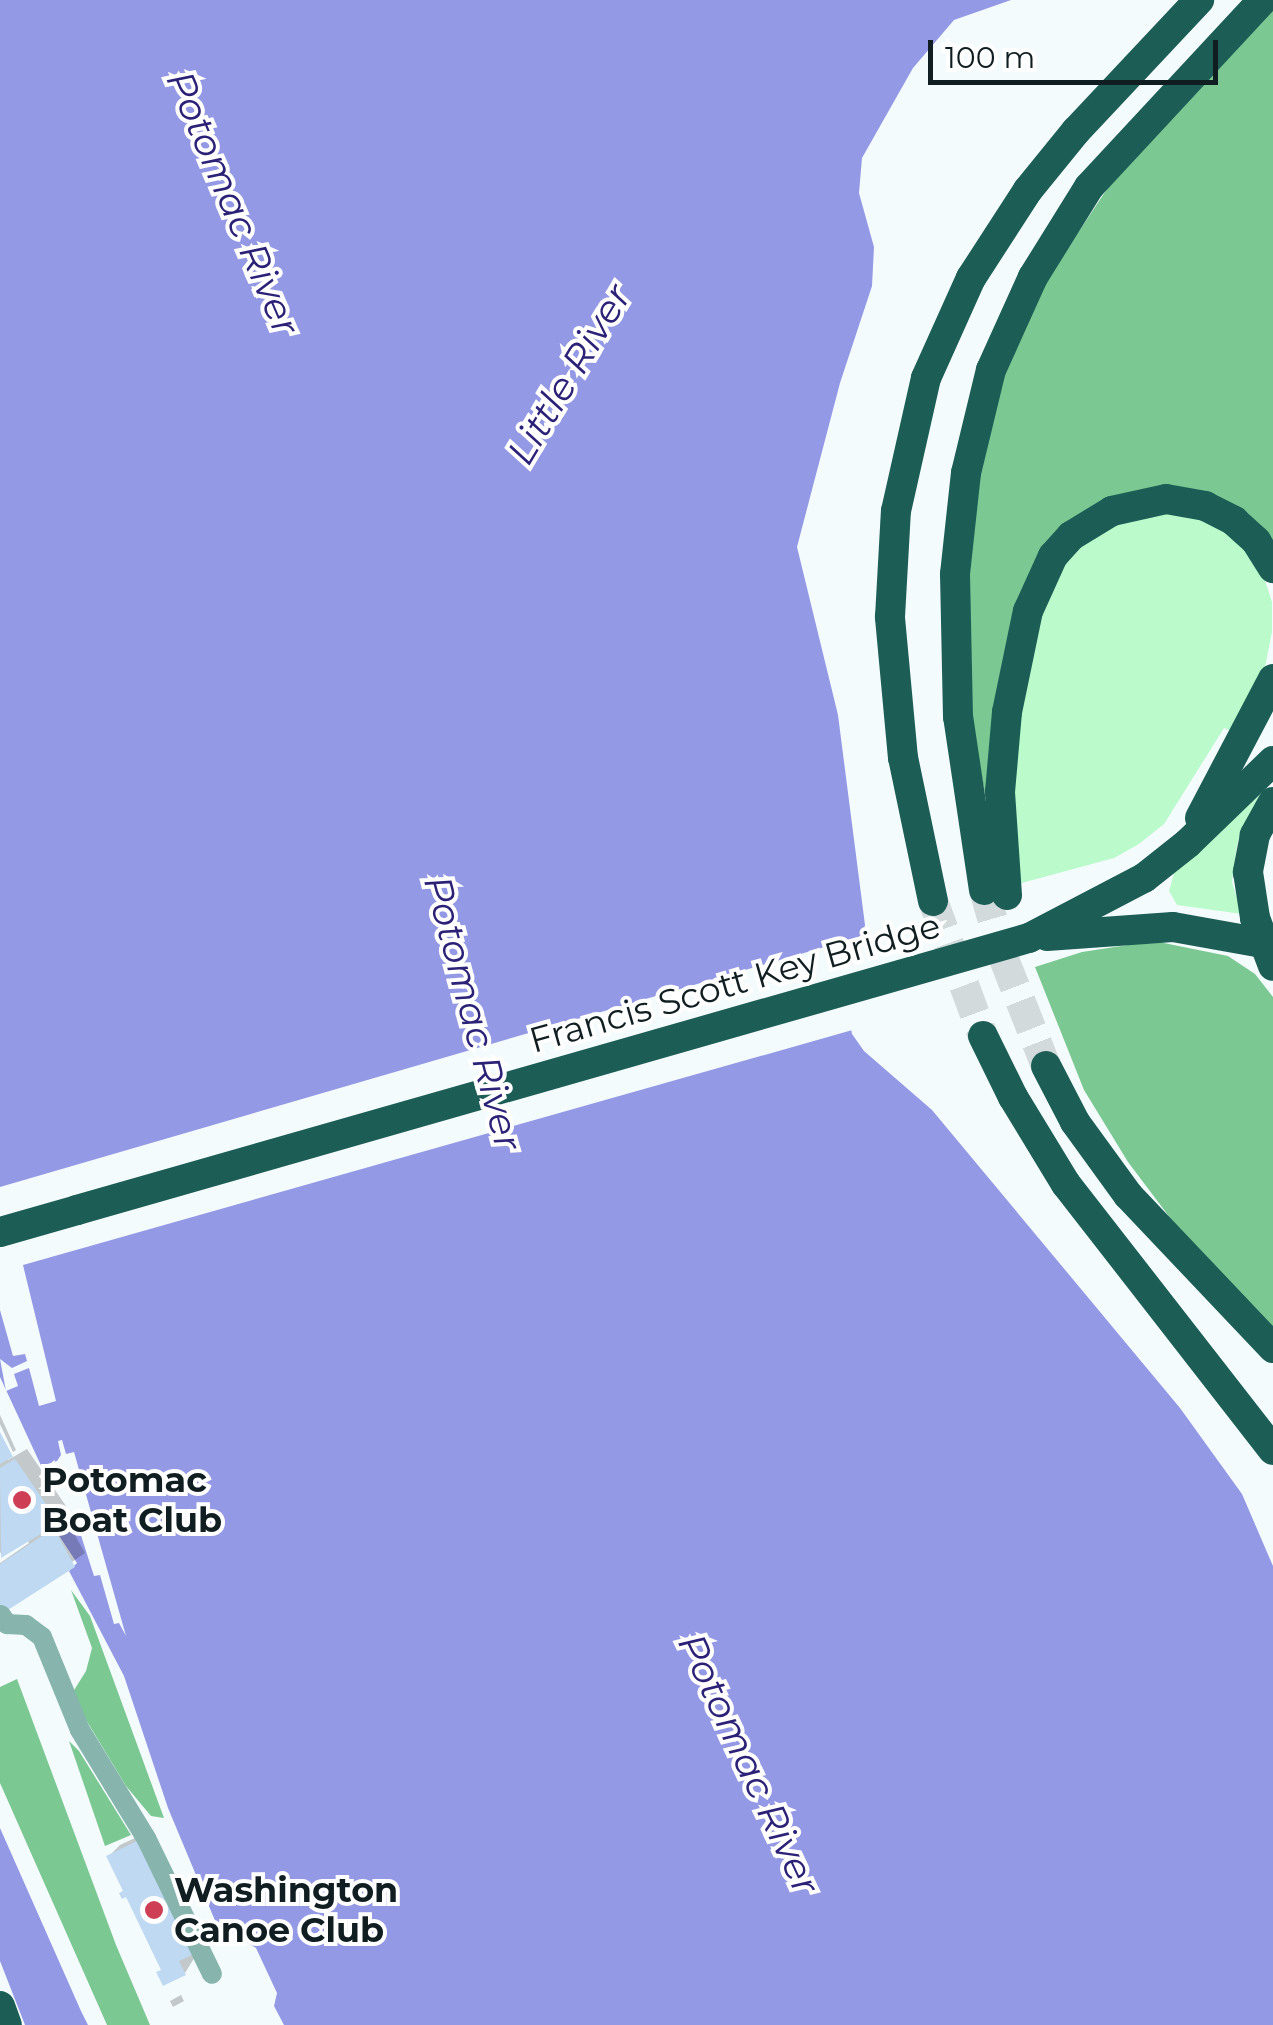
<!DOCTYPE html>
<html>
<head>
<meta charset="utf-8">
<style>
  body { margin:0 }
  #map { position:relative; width:1273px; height:2025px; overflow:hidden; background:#f4fbfd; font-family:Montserrat,sans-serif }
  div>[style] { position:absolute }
  .green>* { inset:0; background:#bafacb }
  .forest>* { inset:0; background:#7bc892 }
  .water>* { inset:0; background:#9499e5 }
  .pier>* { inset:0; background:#f4fbfd }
  .shadow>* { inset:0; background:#0003 }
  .building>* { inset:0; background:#c0d9f2 }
  .highway-tunnel>* { height:30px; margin-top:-15px; transform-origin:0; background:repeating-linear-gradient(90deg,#d2dadc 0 30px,transparent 0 45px) }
  .minor>* { height:20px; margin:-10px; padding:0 10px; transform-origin:10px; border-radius:10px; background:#87b5ae }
  .highway>* { height:30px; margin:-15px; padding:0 15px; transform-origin:15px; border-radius:15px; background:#1c5e56 }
  .highway-bridge>* { height:30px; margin:-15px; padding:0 15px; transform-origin:15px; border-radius:15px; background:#1c5e56 }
  .dots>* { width:28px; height:28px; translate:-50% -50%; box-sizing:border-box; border:5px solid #fff; border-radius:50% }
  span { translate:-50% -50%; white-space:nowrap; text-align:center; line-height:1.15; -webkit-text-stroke:8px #fff; paint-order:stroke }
  .street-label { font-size:35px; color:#101e22 }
  .poi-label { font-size:35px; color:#101e22; font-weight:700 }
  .left { translate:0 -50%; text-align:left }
  .water-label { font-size:38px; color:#2b2278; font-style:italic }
  .scale { position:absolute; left:928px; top:40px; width:290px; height:45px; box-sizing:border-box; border:5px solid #101e22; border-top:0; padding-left:12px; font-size:30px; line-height:35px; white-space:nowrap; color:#101e22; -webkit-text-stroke:8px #fff; paint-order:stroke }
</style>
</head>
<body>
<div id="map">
  <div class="green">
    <i style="clip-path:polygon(1188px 511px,1237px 537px,1260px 565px,1272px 602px,1272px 632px,1260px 692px,1234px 732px,1224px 728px,1164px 824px,1139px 844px,1114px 858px,1014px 885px,1008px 774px,1050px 574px,1109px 521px)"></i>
    <i style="clip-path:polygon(1266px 789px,1240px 832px,1236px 852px,1232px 882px,1242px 914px,1177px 905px,1169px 891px,1174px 873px)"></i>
  </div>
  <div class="forest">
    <i style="clip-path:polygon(1273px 10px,1273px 557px,1224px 510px,1093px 511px,1001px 682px,985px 795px,970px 711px,965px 575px,983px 448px,1010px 354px,1038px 293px,1119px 171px)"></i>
    <i style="clip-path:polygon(1154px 941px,1228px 956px,1255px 974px,1273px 997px,1273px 1333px,1177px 1227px,1128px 1162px,1084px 1090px,1035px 967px,1082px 952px)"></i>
    <i style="clip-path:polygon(71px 1590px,90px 1616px,164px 1818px,151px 1816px,126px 1786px,71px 1695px,86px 1671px,92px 1648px)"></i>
    <i style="clip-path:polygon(17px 1679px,116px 1945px,150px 2025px,107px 2025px,0 1783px,0 1687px)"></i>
    <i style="clip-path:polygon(69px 1741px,79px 1751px,131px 1835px,105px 1846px)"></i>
  </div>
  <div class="water">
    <i style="clip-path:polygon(0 0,1011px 0,954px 20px,913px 68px,862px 158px,859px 193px,874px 247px,872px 286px,840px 383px,797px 547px,838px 715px,865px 925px,848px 1013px,852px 1034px,864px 1051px,932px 1110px,1180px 1408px,1242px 1494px,1273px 1566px,1273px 2025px,284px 2025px,274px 2006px,277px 1993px,256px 1948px,216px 1923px,168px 1808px,124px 1676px,69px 1571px,77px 1563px,56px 1531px,59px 1515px,50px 1485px,0 1377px)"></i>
    <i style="clip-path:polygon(0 1828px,81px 2011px,88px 2025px,25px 2025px,0 1961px)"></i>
  </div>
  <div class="pier">
    <i style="clip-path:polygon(869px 934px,856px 982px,856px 1029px,23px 1265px,56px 1401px,39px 1406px,29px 1368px,14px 1374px,18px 1386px,6px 1391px,0 1359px,12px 1368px,27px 1361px,25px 1354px,13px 1356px,0 1310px,0 1187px)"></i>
    <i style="clip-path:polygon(62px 1440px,66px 1454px,74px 1452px,126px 1636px,119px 1623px,114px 1624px,100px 1575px,94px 1576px,78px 1526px,56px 1531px,38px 1467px,57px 1461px,61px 1455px,58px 1441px)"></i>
  </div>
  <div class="shadow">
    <i style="clip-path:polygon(0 1415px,16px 1450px,13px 1452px,0 1424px)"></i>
    <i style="clip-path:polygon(0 1436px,8px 1460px,27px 1449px,68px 1509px,52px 1526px,66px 1519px,85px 1553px,0 1612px,0 1563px,29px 1543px,27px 1540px,2px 1555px,0 1552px)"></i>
    <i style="clip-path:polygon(152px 1830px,206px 1939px,185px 1973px,163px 1969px,109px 1856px,120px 1845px)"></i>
    <i style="clip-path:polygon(181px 1995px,184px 2001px,173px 2007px,170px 2001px)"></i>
  </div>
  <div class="building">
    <i style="clip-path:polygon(0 1432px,13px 1457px,0 1464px)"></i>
    <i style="clip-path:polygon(15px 1459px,59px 1523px,1px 1558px,0 1468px)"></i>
    <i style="clip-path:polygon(54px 1528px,75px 1567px,0 1615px,0 1564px)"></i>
    <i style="clip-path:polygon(141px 1839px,196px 1953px,179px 1961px,186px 1975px,163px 1986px,156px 1972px,161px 1970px,126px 1897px,122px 1899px,119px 1893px,123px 1891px,106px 1856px)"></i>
  </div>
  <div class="highway-tunnel">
    <i style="left:984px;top:890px;width:72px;rotate:73.8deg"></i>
    <i style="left:1004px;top:959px;width:115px;rotate:68.6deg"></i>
    <i style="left:933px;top:901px;width:144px;rotate:69.7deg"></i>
  </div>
  <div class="minor">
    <i style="left:1px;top:1615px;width:11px;rotate:56deg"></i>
    <i style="left:7px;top:1624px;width:19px;rotate:3deg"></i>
    <i style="left:26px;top:1625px;width:20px;rotate:37deg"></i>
    <i style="left:42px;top:1637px;width:100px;rotate:67.8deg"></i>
    <i style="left:80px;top:1730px;width:127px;rotate:58.6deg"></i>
    <i style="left:146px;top:1838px;width:151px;rotate:64.1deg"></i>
  </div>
  <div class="highway">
    <i style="left:1273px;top:802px;width:38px;rotate:119deg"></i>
    <i style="left:1255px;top:835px;width:38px;rotate:101deg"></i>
    <i style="left:1248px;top:872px;width:47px;rotate:81.3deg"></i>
    <i style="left:1255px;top:918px;width:51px;rotate:69.4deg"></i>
    <i style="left:1200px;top:818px;width:157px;rotate:-62.3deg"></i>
    <i style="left:984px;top:890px;width:175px;rotate:-98.5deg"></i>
    <i style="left:958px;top:717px;width:143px;rotate:-91.2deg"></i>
    <i style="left:955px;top:574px;width:102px;rotate:-83.8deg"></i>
    <i style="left:966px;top:473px;width:106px;rotate:-76.4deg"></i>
    <i style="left:991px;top:370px;width:102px;rotate:-65.7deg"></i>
    <i style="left:1033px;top:277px;width:106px;rotate:-58.1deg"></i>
    <i style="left:1089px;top:187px;width:255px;rotate:-47.1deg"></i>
    <i style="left:1007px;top:895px;width:103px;rotate:-93.9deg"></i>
    <i style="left:1000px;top:792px;width:80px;rotate:-85deg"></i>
    <i style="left:1007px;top:712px;width:103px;rotate:-78.3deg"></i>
    <i style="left:1028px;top:611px;width:60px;rotate:-65.6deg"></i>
    <i style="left:1053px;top:556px;width:27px;rotate:-48deg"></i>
    <i style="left:1071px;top:536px;width:48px;rotate:-31.4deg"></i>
    <i style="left:1112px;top:511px;width:55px;rotate:-12.5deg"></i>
    <i style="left:1166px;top:499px;width:40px;rotate:10deg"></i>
    <i style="left:1205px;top:506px;width:33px;rotate:27deg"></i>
    <i style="left:1234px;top:521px;width:30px;rotate:42deg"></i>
    <i style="left:1256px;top:541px;width:32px;rotate:58deg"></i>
    <i style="left:933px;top:901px;width:146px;rotate:-101.8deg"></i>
    <i style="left:903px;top:758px;width:142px;rotate:-95.3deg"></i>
    <i style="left:890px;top:617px;width:106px;rotate:-86.8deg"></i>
    <i style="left:896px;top:511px;width:136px;rotate:-77.3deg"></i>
    <i style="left:926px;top:378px;width:110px;rotate:-65.8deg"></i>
    <i style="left:971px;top:278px;width:105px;rotate:-57.1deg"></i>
    <i style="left:1028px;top:190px;width:76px;rotate:-50.9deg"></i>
    <i style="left:1076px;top:131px;width:180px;rotate:-46.8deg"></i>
    <i style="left:1047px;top:936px;width:126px;rotate:-4.1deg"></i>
    <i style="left:1173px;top:927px;width:102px;rotate:10.2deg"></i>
    <i style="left:1029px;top:938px;width:130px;rotate:-27.6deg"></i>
    <i style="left:1144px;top:878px;width:56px;rotate:-38.5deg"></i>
    <i style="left:1188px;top:843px;width:118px;rotate:-44deg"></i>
    <i style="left:983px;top:1036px;width:68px;rotate:63.8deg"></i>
    <i style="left:1013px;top:1097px;width:102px;rotate:58.7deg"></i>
    <i style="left:1066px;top:1184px;width:337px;rotate:52.1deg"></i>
    <i style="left:1046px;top:1066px;width:63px;rotate:62.6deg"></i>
    <i style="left:1075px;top:1122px;width:90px;rotate:54deg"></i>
    <i style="left:1128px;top:1195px;width:211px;rotate:46.5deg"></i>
    <i style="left:0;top:1232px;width:80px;rotate:-15.9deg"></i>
    <i style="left:0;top:2006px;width:20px;rotate:70deg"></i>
  </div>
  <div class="highway-bridge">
    <i style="left:77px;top:1210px;width:990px;rotate:-15.95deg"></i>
  </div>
  <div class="dots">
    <i style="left:22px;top:1500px;background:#ce3e54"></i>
    <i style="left:154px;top:1910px;background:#ce3e54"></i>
  </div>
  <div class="street-label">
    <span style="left:735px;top:983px;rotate:-16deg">Francis Scott Key Bridge</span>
  </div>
  <div class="poi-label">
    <span class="left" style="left:42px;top:1500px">Potomac<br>Boat Club</span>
    <span class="left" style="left:174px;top:1910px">Washington<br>Canoe Club</span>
  </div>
  <div class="water-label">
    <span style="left:233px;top:203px;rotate:67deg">Potomac River</span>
    <span style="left:569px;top:374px;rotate:-59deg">Little River</span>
    <span style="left:473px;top:1013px;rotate:75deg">Potomac River</span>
    <span style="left:749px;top:1764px;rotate:65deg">Potomac River</span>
  </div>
  <div class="scale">100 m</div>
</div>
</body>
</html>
